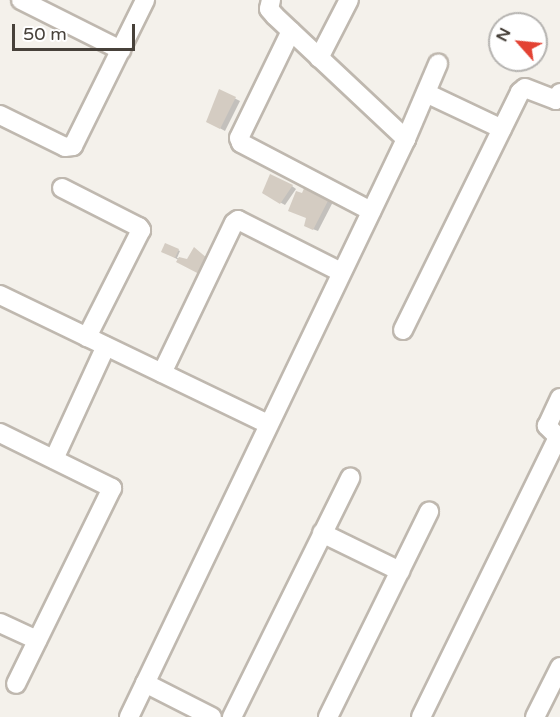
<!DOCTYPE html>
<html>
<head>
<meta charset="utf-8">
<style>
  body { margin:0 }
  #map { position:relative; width:560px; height:717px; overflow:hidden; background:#f4f1eb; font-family:"Varela Round",sans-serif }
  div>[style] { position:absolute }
  .shadow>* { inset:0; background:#0003 }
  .building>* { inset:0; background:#d4ccc2 }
  .roads { filter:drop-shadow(2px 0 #bfb8af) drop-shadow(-2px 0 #bfb8af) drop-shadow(0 2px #bfb8af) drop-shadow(0 -2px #bfb8af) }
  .minor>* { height:18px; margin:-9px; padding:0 9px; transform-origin:9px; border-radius:9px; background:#fff }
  span { translate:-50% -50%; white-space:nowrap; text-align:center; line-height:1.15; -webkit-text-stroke:5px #fff; paint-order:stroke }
  .north { position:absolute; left:488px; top:12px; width:60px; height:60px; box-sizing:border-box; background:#fff; border:2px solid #b5b3b0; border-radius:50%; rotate:297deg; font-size:16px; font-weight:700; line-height:24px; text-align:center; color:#47413a }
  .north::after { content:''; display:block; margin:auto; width:21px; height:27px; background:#e34233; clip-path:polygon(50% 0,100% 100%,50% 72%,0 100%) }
  .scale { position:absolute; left:12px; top:24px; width:123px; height:27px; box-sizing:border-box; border:3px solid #47413a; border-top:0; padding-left:8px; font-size:18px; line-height:21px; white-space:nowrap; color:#47413a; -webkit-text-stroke:4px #fff; paint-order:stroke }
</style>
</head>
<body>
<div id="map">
  <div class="shadow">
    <i style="clip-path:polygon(220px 91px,240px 101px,225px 131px,207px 121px)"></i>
    <i style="clip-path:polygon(292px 186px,296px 189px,285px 205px,263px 193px)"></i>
    <i style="clip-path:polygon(297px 193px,335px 198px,318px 231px,310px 228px)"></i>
    <i style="clip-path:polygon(166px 245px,180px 251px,177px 258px,187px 261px,194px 249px,208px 259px,216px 261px,208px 277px,163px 251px)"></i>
  </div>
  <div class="building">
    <i style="clip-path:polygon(219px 89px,236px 97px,220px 129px,206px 122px)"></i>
    <i style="clip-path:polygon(270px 174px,293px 185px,280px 204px,262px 193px)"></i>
    <i style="clip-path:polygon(306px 184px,331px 195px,313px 230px,304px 226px,306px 218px,288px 211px,296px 191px,302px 193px)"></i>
    <i style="clip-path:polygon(165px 243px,179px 249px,175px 258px,161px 252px)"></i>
    <i style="clip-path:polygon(194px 247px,208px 259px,203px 276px,176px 262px,179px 257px,187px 259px)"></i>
  </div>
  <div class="roads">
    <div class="minor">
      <i style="left:21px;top:0;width:112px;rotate:26.6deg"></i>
      <i style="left:271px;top:0;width:9px;rotate:103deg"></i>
      <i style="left:269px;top:9px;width:9px;rotate:49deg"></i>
      <i style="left:275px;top:16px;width:180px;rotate:43.2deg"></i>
      <i style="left:291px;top:31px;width:119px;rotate:115.9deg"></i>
      <i style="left:239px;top:138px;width:5px;rotate:68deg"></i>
      <i style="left:241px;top:143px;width:147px;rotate:27.6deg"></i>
      <i style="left:319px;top:58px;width:65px;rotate:-62.7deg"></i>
      <i style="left:426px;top:93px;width:84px;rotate:25.3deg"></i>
      <i style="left:0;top:115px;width:72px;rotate:26.2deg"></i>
      <i style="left:65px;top:147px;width:8px;rotate:-7deg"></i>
      <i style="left:73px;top:146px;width:163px;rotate:-63.7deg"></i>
      <i style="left:62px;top:188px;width:86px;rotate:26.9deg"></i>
      <i style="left:139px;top:227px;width:4px;rotate:56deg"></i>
      <i style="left:141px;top:230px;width:120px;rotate:116.8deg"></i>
      <i style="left:0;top:295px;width:297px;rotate:25.7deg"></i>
      <i style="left:403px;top:330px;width:265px;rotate:-63.8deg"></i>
      <i style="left:520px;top:92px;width:6px;rotate:-39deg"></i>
      <i style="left:525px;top:88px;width:33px;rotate:21deg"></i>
      <i style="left:556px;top:100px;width:8px;rotate:-60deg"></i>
      <i style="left:162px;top:373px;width:166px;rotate:-64.4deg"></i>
      <i style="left:234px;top:223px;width:5px;rotate:-37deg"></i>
      <i style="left:238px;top:220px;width:115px;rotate:26.8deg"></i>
      <i style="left:0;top:433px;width:125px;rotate:26.2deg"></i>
      <i style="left:112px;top:488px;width:218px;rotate:116.1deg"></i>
      <i style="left:54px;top:459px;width:124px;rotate:-65.3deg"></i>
      <i style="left:322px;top:533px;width:87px;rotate:26deg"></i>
      <i style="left:0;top:623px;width:41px;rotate:24.7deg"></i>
      <i style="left:145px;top:683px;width:75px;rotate:26.9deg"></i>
      <i style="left:129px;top:717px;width:641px;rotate:-64.39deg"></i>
      <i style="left:406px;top:139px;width:82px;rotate:-66.9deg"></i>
      <i style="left:232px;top:717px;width:267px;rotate:-63.7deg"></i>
      <i style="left:328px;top:717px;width:229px;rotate:-63.8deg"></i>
      <i style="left:421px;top:717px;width:312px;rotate:-63.9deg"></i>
      <i style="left:558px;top:437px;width:16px;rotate:-135deg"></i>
      <i style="left:547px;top:426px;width:31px;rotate:-65deg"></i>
      <i style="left:535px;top:717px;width:56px;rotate:-63.4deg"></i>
    </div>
  </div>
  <div class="north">N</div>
  <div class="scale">50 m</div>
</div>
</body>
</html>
